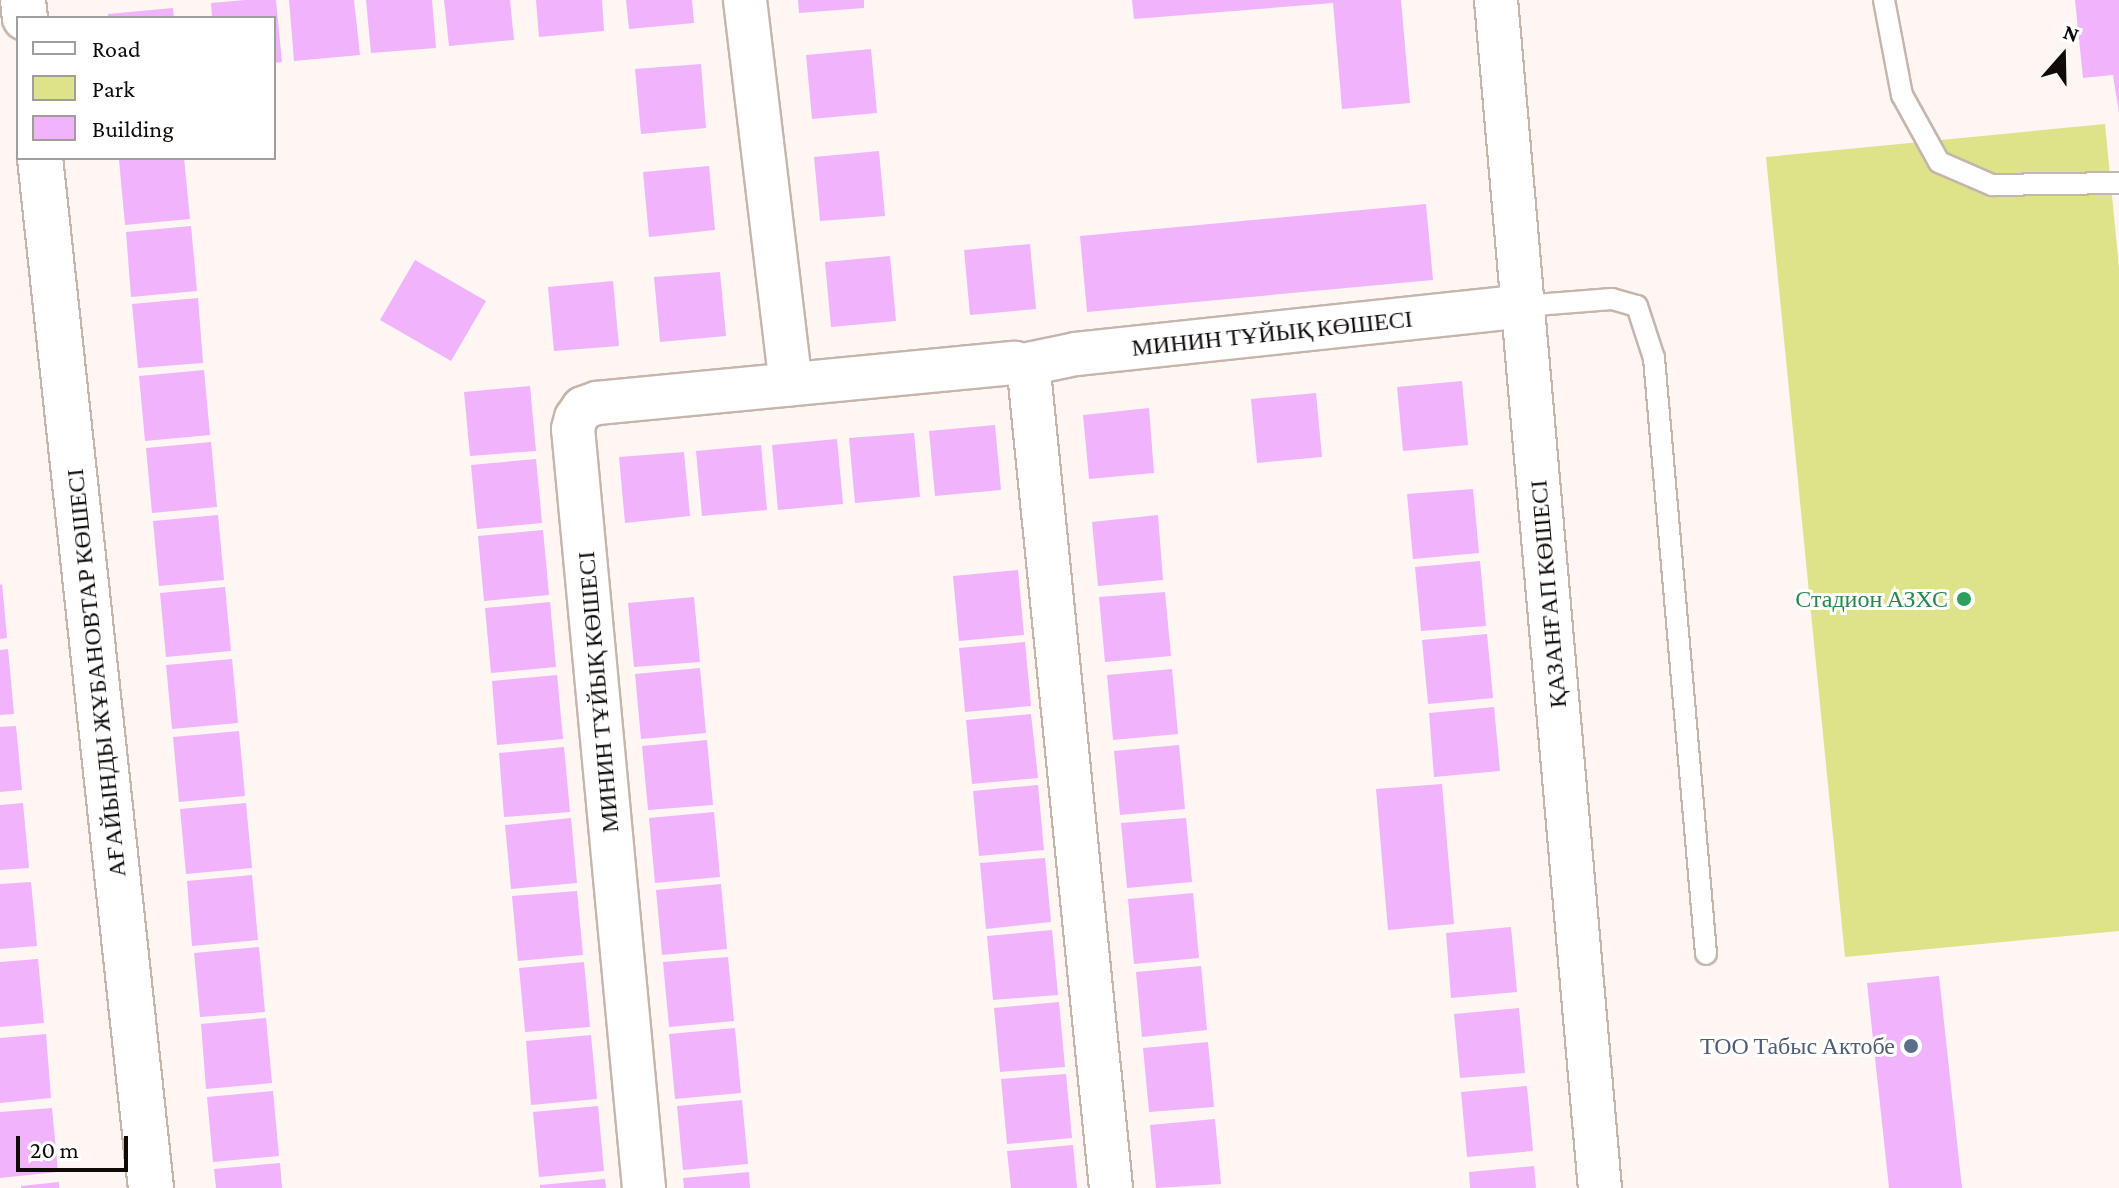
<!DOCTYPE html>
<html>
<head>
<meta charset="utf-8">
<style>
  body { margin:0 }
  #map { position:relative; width:2119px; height:1188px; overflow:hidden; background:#fdf6f2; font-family:"Crimson Pro",serif }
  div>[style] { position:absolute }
  .green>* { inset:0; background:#dce388 }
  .building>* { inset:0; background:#f1b3fb }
  .roads { filter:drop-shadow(2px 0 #c6b5ab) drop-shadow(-2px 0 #c6b5ab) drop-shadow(0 2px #c6b5ab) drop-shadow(0 -2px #c6b5ab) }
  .service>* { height:20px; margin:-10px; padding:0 10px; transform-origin:10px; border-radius:10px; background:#fff }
  .minor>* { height:42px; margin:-21px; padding:0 21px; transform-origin:21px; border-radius:21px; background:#fff }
  .tertiary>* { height:44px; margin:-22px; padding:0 22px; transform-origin:22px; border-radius:22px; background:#fff }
  .dots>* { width:22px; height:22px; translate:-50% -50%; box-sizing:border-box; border:4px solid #fff; border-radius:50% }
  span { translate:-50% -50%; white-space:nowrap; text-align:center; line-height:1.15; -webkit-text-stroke:6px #fff; paint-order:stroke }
  .street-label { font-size:24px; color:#110b08 }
  .leisure-label { font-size:24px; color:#27864d }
  .right { translate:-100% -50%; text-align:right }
  .service-label { font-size:24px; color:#4e5e75 }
  .legend { position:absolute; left:16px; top:16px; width:260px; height:144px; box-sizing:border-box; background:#fff; border:2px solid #a09d9c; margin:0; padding:10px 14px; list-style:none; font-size:24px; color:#110b08 }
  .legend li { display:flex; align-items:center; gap:16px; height:40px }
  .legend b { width:40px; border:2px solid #a09d9c }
  .north { position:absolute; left:2023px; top:16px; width:80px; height:80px; -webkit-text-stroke:6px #fff; paint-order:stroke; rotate:20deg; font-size:22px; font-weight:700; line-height:32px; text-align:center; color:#110b08 }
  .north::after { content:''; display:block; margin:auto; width:28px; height:36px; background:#110b08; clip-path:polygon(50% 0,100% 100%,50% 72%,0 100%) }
  .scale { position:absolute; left:16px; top:1136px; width:112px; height:36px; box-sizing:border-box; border:4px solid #110b08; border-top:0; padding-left:10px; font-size:24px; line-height:28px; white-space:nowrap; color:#110b08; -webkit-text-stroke:6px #fff; paint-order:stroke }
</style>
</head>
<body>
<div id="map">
  <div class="green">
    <i style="clip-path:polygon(2105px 124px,2119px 268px,2119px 931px,1845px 957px,1766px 157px)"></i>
  </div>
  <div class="building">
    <i style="clip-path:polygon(245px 0,276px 0,282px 62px,274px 63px,274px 18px,212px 18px,211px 3px)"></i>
    <i style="clip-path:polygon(289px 0,354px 0,360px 55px,294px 61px)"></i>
    <i style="clip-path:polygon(366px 0,432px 0,436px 48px,371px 53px)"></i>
    <i style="clip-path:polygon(444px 0,510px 0,514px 40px,449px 46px)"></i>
    <i style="clip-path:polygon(536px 0,602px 0,604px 31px,539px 37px)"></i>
    <i style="clip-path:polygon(626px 0,692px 0,694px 23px,629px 29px)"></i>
    <i style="clip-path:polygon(798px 0,864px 0,864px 8px,799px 13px)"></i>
    <i style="clip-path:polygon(1132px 0,1401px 0,1410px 103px,1342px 109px,1333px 3px,1134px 19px)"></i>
    <i style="clip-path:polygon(2075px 0,2119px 0,2119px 113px,2113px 75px,2083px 78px)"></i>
    <i style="clip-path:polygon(173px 8px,174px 18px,108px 18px,108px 14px)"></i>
    <i style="clip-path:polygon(871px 49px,877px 113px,812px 119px,806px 55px)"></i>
    <i style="clip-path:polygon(701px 64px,706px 128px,641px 134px,635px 69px)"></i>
    <i style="clip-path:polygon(879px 151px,885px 216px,820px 221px,814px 157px)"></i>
    <i style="clip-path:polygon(184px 158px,190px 219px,125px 225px,119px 160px)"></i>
    <i style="clip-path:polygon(709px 166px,715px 230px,649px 237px,643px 172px)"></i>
    <i style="clip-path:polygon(1426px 204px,1433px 280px,1087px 312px,1080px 236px)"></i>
    <i style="clip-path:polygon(191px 226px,197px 291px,131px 297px,126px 232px)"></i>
    <i style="clip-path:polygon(1030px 244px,1036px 309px,970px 315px,964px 250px)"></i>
    <i style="clip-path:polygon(890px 256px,896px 321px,831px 327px,825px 262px)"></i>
    <i style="clip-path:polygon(415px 260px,486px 301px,451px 361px,380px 320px)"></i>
    <i style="clip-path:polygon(720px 272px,726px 336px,660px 342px,654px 277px)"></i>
    <i style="clip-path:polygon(613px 281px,619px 346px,554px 351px,548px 287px)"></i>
    <i style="clip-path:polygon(198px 298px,203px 363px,138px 368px,132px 304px)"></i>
    <i style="clip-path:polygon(204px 370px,210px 435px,145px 441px,139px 376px)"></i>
    <i style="clip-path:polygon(1462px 381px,1468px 445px,1403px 451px,1397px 387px)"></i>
    <i style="clip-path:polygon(530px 386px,536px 451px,470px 456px,464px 392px)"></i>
    <i style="clip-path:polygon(1316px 393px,1322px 457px,1257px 463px,1251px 399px)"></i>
    <i style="clip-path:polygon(1149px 408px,1154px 473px,1089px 479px,1083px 415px)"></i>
    <i style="clip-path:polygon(995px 425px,1001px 490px,935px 496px,929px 431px)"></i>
    <i style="clip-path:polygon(914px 433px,920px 497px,855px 503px,849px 438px)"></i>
    <i style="clip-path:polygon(837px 439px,843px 504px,778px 510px,772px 445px)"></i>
    <i style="clip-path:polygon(211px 442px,217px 507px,152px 513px,146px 448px)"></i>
    <i style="clip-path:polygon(761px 445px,767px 510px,702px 516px,696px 451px)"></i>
    <i style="clip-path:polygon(684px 452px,690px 516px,625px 523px,619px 457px)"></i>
    <i style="clip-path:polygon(536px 459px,542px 523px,477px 529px,471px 465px)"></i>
    <i style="clip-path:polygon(1473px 489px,1479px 553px,1413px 559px,1407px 494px)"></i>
    <i style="clip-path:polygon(218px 515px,224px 580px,159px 586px,153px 521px)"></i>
    <i style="clip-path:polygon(1158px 515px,1163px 580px,1098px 586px,1092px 522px)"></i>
    <i style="clip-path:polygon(543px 530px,549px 595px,484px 601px,478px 536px)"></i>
    <i style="clip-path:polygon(1480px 561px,1486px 626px,1421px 631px,1415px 567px)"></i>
    <i style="clip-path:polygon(1018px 570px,1024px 635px,959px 641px,953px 576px)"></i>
    <i style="clip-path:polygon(2px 584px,7px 638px,0 639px,0 585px)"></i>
    <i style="clip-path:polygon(225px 587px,231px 651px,166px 657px,160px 593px)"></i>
    <i style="clip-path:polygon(1165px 592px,1171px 656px,1105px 662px,1099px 597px)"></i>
    <i style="clip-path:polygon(694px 597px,700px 662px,634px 667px,628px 603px)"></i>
    <i style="clip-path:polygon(550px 602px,556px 667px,491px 673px,485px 608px)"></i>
    <i style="clip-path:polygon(1487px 634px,1493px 698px,1428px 704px,1422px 640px)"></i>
    <i style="clip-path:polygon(1025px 642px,1031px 706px,965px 712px,959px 648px)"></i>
    <i style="clip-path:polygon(8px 649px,14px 714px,0 715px,0 650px)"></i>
    <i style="clip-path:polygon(232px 659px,238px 723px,172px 729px,166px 665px)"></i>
    <i style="clip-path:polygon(700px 668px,706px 733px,641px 739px,635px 674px)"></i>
    <i style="clip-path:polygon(1172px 669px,1178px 734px,1113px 740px,1107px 675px)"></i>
    <i style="clip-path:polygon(557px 675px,563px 739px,497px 745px,492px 681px)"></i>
    <i style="clip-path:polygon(1494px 707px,1500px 771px,1434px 777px,1429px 713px)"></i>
    <i style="clip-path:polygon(1031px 714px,1038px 778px,972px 784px,966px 720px)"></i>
    <i style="clip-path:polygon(16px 726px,22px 790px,0 792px,0 727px)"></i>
    <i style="clip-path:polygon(239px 731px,245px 796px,179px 802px,173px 737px)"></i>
    <i style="clip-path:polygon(707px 740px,713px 805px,648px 810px,642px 746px)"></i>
    <i style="clip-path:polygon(1179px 745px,1185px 809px,1120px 815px,1114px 751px)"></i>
    <i style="clip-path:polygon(564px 747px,570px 812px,504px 817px,499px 753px)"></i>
    <i style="clip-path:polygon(1442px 784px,1454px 924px,1388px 930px,1376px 789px)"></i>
    <i style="clip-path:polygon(1038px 785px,1044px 850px,979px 856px,973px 791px)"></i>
    <i style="clip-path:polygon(23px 803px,29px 868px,0 870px,0 805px)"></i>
    <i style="clip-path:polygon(246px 803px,252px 868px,186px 874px,180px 809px)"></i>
    <i style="clip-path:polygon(714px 812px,720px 877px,655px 883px,649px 818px)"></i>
    <i style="clip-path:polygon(571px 818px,577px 883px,511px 889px,505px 825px)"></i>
    <i style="clip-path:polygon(1186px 818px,1192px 882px,1127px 888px,1121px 823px)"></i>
    <i style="clip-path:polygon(1045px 858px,1051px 922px,986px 929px,980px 863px)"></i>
    <i style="clip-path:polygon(252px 875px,258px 940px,192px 946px,187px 881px)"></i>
    <i style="clip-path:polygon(31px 882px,37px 946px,0 949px,0 884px)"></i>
    <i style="clip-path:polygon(721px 884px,727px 949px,662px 955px,656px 890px)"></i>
    <i style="clip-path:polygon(577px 891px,583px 955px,518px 961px,512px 896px)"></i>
    <i style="clip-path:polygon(1193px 893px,1199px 958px,1134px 964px,1128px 899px)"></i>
    <i style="clip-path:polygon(1511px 927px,1517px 992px,1451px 998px,1446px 933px)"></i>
    <i style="clip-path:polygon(1052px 930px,1058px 995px,993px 1000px,987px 936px)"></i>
    <i style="clip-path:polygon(259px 947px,265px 1012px,200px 1017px,194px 953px)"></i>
    <i style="clip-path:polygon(728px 957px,734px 1021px,669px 1027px,663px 962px)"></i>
    <i style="clip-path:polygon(38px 959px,44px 1023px,0 1027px,0 962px)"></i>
    <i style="clip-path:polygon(584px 962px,590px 1027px,525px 1032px,519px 968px)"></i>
    <i style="clip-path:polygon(1201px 966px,1207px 1030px,1142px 1037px,1136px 972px)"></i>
    <i style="clip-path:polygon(1939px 976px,1962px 1188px,1889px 1188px,1867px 983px)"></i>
    <i style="clip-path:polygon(1059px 1002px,1065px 1067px,1000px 1072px,994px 1008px)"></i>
    <i style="clip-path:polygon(1519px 1008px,1525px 1073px,1460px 1078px,1454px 1014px)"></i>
    <i style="clip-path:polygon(266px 1018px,272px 1083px,206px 1089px,201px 1024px)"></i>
    <i style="clip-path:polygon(735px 1028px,741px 1093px,675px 1099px,669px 1034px)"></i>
    <i style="clip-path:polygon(46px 1034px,51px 1098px,0 1103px,0 1038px)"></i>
    <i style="clip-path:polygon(591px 1035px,597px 1099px,531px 1105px,526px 1041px)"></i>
    <i style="clip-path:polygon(1208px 1042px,1214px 1107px,1149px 1112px,1143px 1048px)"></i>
    <i style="clip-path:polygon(1066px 1074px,1072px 1138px,1007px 1144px,1001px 1079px)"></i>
    <i style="clip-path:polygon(1527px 1086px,1533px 1151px,1467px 1157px,1461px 1092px)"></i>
    <i style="clip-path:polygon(273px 1091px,279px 1156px,213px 1162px,207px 1097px)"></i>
    <i style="clip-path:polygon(742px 1100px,748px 1164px,683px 1170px,677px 1106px)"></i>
    <i style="clip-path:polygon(598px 1106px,604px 1171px,539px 1177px,533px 1112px)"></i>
    <i style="clip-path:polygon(52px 1108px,58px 1172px,0 1178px,0 1112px)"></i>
    <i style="clip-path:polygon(1215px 1119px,1221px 1184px,1156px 1188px,1150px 1125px)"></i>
    <i style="clip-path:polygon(1073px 1145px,1077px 1188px,1011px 1188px,1007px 1151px)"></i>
    <i style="clip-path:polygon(280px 1163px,282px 1188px,216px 1188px,214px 1169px)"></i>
    <i style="clip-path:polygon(1534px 1166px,1536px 1188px,1470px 1188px,1469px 1172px)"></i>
    <i style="clip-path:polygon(749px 1172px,750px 1188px,684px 1188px,683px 1178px)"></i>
    <i style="clip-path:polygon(605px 1179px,606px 1188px,540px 1188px,540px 1185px)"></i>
    <i style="clip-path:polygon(59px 1182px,59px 1188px,21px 1188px,21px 1186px)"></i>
  </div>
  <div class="roads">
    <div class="service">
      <i style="left:1884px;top:0;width:97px;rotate:79.3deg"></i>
      <i style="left:1902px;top:95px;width:77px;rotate:61.1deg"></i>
      <i style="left:1939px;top:162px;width:58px;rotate:23.5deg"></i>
      <i style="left:1992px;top:185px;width:127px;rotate:-0.9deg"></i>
      <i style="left:1523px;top:306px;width:89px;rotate:-4.5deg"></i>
      <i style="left:1612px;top:299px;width:26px;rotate:16deg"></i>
      <i style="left:1637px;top:306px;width:55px;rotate:71.9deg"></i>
      <i style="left:1654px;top:358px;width:598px;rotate:85.01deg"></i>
    </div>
    <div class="minor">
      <i style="left:745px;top:0;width:387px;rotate:83.2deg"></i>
      <i style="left:1496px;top:0;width:1193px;rotate:85deg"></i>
      <i style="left:1023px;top:365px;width:54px;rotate:-11.7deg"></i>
      <i style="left:1076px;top:354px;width:450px;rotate:-6.1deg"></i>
      <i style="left:644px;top:1188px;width:762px;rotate:-95.34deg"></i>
      <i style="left:573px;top:429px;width:11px;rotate:-75deg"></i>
      <i style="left:576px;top:418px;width:12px;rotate:-55deg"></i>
      <i style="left:583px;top:408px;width:15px;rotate:-20deg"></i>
      <i style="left:597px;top:403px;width:420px;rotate:-5.5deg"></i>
      <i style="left:1015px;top:363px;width:17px;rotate:33deg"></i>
      <i style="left:1029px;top:372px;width:820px;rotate:84.26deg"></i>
    </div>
    <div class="tertiary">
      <i style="left:23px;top:0;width:18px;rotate:84deg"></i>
      <i style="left:40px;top:158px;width:1036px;rotate:83.85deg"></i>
    </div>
  </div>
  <div class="dots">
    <i style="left:1964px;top:599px;background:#2e9e5b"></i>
    <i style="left:1911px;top:1046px;background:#5c6f8a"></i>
  </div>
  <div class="street-label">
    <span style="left:1272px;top:333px;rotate:-6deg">МИНИН ТҰЙЫҚ КӨШЕСІ</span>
    <span style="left:1548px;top:594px;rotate:-95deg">ҚАЗАНҒАП КӨШЕСІ</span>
    <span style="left:96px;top:673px;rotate:-96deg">АҒАЙЫНДЫ ЖҰБАНОВТАР КӨШЕСІ</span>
    <span style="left:598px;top:692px;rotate:-95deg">МИНИН ТҰЙЫҚ КӨШЕСІ</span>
  </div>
  <div class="leisure-label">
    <span class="right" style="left:1948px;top:599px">Стадион АЗХС</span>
  </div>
  <div class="service-label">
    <span class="right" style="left:1895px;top:1046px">ТОО Табыс Актобе</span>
  </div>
  <ul class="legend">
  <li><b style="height:10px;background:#fff"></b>Road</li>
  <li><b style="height:22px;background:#dce388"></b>Park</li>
  <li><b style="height:22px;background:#f1b3fb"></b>Building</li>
  </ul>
  <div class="north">N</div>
  <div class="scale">20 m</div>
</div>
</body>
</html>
